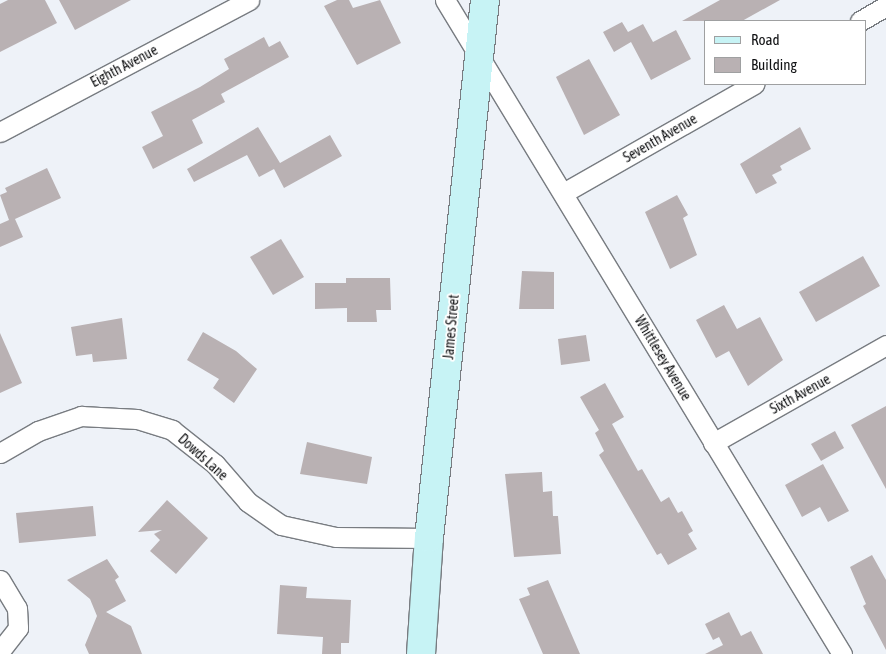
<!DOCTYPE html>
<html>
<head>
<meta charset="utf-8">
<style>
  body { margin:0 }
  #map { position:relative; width:886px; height:654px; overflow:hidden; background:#eef2f8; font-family:"Asap Condensed",sans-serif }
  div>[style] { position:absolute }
  .building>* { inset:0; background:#b9b1b3 }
  .roads { filter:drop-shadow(1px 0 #787c81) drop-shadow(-1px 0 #787c81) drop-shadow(0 1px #787c81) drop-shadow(0 -1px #787c81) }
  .minor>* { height:19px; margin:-9.5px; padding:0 9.5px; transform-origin:9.5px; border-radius:9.5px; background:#fff }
  .secondary>* { height:28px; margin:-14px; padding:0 14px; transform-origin:14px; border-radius:14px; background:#c7f3f5 }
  span { translate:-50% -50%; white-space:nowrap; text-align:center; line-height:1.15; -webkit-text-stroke:4px #fff; paint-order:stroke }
  .street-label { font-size:14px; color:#101113 }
  .legend { position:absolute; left:704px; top:20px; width:162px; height:65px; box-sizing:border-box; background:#fff; border:1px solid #9fa0a1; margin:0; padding:6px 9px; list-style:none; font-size:15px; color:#101113 }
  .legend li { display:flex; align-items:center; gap:10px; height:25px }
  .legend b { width:25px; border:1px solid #9fa0a1 }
</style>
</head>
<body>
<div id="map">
  <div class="building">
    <i style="clip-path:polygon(8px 0,45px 0,57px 23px,0 52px,0 4px)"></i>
    <i style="clip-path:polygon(59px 0,131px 0,75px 30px)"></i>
    <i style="clip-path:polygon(337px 0,349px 0,353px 8px,380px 0,401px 43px,357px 65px,324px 6px)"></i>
    <i style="clip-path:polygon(720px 0,780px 0,742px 21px,682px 21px)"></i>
    <i style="clip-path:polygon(622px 22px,628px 32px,643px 24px,653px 42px,676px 30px,691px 59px,651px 80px,631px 42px,614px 52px,603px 32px)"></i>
    <i style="clip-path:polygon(264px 37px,269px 47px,280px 41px,289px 57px,221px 94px,225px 102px,192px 120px,203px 143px,153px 169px,142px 147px,163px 136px,151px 112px,200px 87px,229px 69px,224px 59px)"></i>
    <i style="clip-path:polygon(589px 59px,620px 115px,584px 135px,556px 77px)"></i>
    <i style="clip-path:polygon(258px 127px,280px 163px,330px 135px,342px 156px,284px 188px,274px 169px,259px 177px,247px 155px,194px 182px,187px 169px)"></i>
    <i style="clip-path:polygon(800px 127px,811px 149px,780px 166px,782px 170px,772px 175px,777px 183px,756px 194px,740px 164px)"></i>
    <i style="clip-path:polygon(47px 168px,61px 198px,15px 219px,23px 237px,0 247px,0 224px,9px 220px,0 195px,7px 192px,5px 188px)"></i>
    <i style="clip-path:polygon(677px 195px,688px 215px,683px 218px,697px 255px,670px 269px,645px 212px)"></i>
    <i style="clip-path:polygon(281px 239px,304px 277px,273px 295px,250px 257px)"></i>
    <i style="clip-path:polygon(863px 256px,880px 286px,816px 322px,799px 292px)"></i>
    <i style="clip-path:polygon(522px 271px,554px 272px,554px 309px,519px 309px)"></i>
    <i style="clip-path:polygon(346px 278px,390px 278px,391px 310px,376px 310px,377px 322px,347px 322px,347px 308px,315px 309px,315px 283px,346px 283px)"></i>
    <i style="clip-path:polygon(724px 305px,737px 329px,760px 317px,783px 360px,748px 386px,729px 351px,716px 358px,696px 320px)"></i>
    <i style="clip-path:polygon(122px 318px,127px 359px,93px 362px,92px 354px,76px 356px,71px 327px)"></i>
    <i style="clip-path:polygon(203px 332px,236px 351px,257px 369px,234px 403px,213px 388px,219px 379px,187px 360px)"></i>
    <i style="clip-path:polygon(0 333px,22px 383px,0 393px)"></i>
    <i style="clip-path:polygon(586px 335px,590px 361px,561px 365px,558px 339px)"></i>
    <i style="clip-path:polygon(605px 383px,624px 417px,612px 424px,638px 471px,642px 469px,661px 502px,669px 497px,678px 513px,682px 511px,693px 531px,688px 534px,697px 549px,668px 565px,661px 553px,657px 555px,599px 455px,604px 451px,595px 433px,599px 430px,580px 397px)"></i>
    <i style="clip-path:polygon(886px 406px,886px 489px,851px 425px)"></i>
    <i style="clip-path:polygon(835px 431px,844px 448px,821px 461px,811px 444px)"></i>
    <i style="clip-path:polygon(307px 442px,372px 457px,367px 484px,300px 474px)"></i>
    <i style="clip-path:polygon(823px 464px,849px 511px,828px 522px,820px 507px,802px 517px,785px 485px)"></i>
    <i style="clip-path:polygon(542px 472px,543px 492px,552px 491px,553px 516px,558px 516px,561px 554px,514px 557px,505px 474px)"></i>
    <i style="clip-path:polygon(167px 500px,208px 538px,176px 574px,150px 551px,160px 540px,154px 534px,162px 530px,138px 532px)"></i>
    <i style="clip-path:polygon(93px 506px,96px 536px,19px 543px,16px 513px)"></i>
    <i style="clip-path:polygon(872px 555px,886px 580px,886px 650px,863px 606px,866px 604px,850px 567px)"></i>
    <i style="clip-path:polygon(107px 559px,119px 577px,115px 580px,126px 601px,106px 612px,131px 626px,142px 654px,89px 654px,85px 645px,97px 616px,90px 599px,67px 580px)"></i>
    <i style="clip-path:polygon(548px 580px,580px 654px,543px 654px,519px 599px,530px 595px,527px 588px)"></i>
    <i style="clip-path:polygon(280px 585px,307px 587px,306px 598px,351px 600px,349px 643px,341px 643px,341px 654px,322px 654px,323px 637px,277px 634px)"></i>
    <i style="clip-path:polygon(729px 612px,741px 636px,751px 631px,763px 654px,705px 654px,723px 645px,719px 637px,713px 640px,705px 624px)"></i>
  </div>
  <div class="roads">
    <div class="minor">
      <i style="left:445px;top:0;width:765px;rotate:58.74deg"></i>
      <i style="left:860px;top:21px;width:30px;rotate:-30deg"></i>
      <i style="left:0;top:132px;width:282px;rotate:-27.9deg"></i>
      <i style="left:565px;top:192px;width:218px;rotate:-29.7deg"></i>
      <i style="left:713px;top:443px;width:199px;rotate:-29.5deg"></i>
      <i style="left:0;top:453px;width:44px;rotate:-30.1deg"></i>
      <i style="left:38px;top:431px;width:46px;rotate:-19.2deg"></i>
      <i style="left:81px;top:416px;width:56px;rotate:3.1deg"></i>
      <i style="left:137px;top:419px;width:37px;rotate:17deg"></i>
      <i style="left:172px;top:430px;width:55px;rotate:38.3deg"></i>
      <i style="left:215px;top:464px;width:50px;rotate:49deg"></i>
      <i style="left:248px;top:502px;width:40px;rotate:34.9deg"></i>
      <i style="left:281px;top:525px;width:56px;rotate:12.3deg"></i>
      <i style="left:336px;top:537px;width:93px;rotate:0.6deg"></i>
      <i style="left:0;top:580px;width:33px;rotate:59deg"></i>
      <i style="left:17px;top:608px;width:20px;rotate:87deg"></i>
      <i style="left:18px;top:628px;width:29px;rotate:128deg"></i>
    </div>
    <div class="secondary">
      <i style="left:421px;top:654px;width:116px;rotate:-86.1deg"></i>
      <i style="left:429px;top:538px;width:541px;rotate:-84.06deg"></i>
    </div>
  </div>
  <div class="street-label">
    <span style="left:124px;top:66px;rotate:-28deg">Eighth Avenue</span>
    <span style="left:660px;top:138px;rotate:-30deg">Seventh Avenue</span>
    <span style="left:451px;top:327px;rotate:-85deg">James Street</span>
    <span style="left:663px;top:358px;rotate:59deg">Whittlesey Avenue</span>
    <span style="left:800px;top:394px;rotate:-29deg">Sixth Avenue</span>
    <span style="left:203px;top:457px;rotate:42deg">Dowds Lane</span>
  </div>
  <ul class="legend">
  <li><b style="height:6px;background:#c7f3f5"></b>Road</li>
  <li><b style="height:14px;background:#b9b1b3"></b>Building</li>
  </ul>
</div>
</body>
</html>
